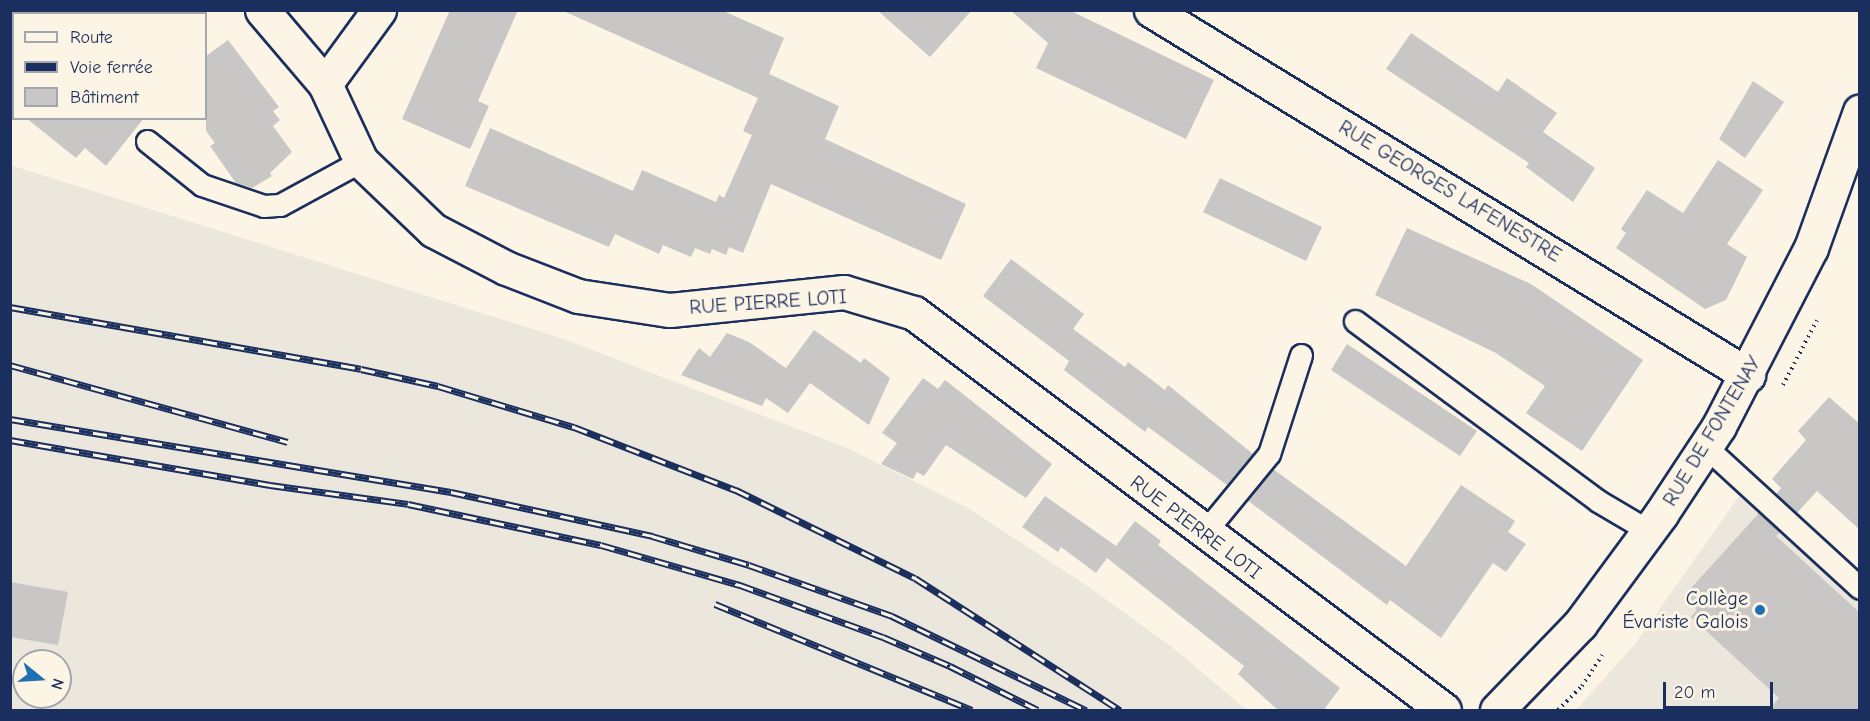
<!DOCTYPE html>
<html>
<head>
<meta charset="utf-8">
<style>
  body { margin:0 }
  #map { position:relative; width:1870px; height:721px; overflow:hidden; background:#fcf5e5; font-family:"Comic Neue",sans-serif }
  div>[style] { position:absolute }
  .built>* { inset:0; background:#ece7dc }
  .building>* { inset:0; background:#c8c7c6 }
  .path>* { height:4px; margin-top:-2px; transform-origin:0; background:repeating-linear-gradient(90deg,#1b2f5e 0 1.5px,transparent 0 6px) }
  .roads { filter:drop-shadow(2px 0 #1b2f5e) drop-shadow(-2px 0 #1b2f5e) drop-shadow(0 2px #1b2f5e) drop-shadow(0 -2px #1b2f5e) }
  .service>* { height:21px; margin:-10.5px; padding:0 10.5px; transform-origin:10.5px; border-radius:10.5px; background:#fcf5e5 }
  .minor>* { height:33px; margin:-16.5px; padding:0 16.5px; transform-origin:16.5px; border-radius:16.5px; background:#fcf5e5 }
  .secondary>* { height:33px; margin:-16.5px; padding:0 16.5px; transform-origin:16.5px; border-radius:16.5px; background:#fcf5e5 }
  .rail>* { height:7px; margin-top:-3.5px; transform-origin:0; background:repeating-linear-gradient(90deg,#fcf5e5 0 14px,#1b2f5e 0 28px); box-sizing:border-box; border-block:2px solid #1b2f5e }
  .dots>* { width:16px; height:16px; translate:-50% -50%; box-sizing:border-box; border:3px solid #fcf5e5; border-radius:50% }
  span { translate:-50% -50%; white-space:nowrap; text-align:center; line-height:1.15; -webkit-text-stroke:6px #fcf5e5; paint-order:stroke }
  .street-label { font-size:20px; color:#1b2f5e }
  .poi-label { font-size:20px; color:#1b2f5e }
  .right { translate:-100% -50%; text-align:right }
  .frame { position:absolute; inset:0; border:12px solid #1b2f5e; pointer-events:none }
  .legend { position:absolute; left:12px; top:12px; width:195px; height:108px; box-sizing:border-box; background:#fcf5e5; border:2px solid #a2a6af; margin:0; padding:8px 10px; list-style:none; font-size:18px; color:#1b2f5e }
  .legend li { display:flex; align-items:center; gap:12px; height:30px }
  .legend b { width:30px; border:2px solid #a2a6af }
  .north { position:absolute; left:12px; top:649px; width:60px; height:60px; box-sizing:border-box; background:#fcf5e5; border:2px solid #a2a6af; border-radius:50%; rotate:108deg; font-size:16px; font-weight:700; line-height:24px; text-align:center; color:#1b2f5e }
  .north::after { content:''; display:block; margin:auto; width:21px; height:27px; background:#1f6fb2; clip-path:polygon(50% 0,100% 100%,50% 72%,0 100%) }
  .scale { position:absolute; left:1663px; top:682px; width:110px; height:27px; box-sizing:border-box; border:3px solid #1b2f5e; border-top:0; padding-left:8px; font-size:18px; line-height:21px; white-space:nowrap; color:#1b2f5e; -webkit-text-stroke:4px #fcf5e5; paint-order:stroke }
</style>
</head>
<body>
<div id="map">
  <div class="built">
    <i style="clip-path:polygon(evenodd,10px 165px,561px 338px,847px 448px,968px 508px,1089px 587px,1173px 648px,1247px 710px,11px 710px,10px 165px,24px 661px,60px 661px,60px 697px,24px 697px,24px 661px)"></i>
    <i style="clip-path:polygon(1751px 479px,1859px 576px,1859px 710px,1576px 710px,1635px 644px)"></i>
  </div>
  <div class="building">
    <i style="clip-path:polygon(450px 10px,518px 10px,478px 101px,489px 106px,470px 149px,402px 119px)"></i>
    <i style="clip-path:polygon(561px 10px,721px 10px,784px 38px,769px 74px,839px 106px,825px 139px,966px 204px,941px 260px,771px 184px,743px 253px,729px 247px,726px 255px,712px 249px,710px 254px,695px 248px,691px 257px,663px 245px,659px 254px,615px 234px,609px 247px,465px 186px,490px 128px,633px 191px,642px 170px,716px 202px,719px 195px,724px 198px,752px 135px,743px 131px,758px 98px)"></i>
    <i style="clip-path:polygon(877px 10px,972px 10px,930px 57px)"></i>
    <i style="clip-path:polygon(1010px 10px,1069px 10px,1214px 80px,1186px 139px,1036px 68px,1048px 43px)"></i>
    <i style="clip-path:polygon(1411px 33px,1498px 92px,1507px 78px,1557px 113px,1543px 132px,1595px 168px,1573px 202px,1526px 167px,1529px 163px,1386px 69px)"></i>
    <i style="clip-path:polygon(228px 40px,279px 107px,273px 111px,280px 120px,273px 126px,292px 152px,270px 173px,272px 176px,252px 188px,236px 183px,210px 146px,215px 143px,206px 131px,206px 56px)"></i>
    <i style="clip-path:polygon(1753px 81px,1784px 102px,1745px 158px,1719px 139px)"></i>
    <i style="clip-path:polygon(26px 118px,144px 118px,106px 166px,85px 148px,76px 158px)"></i>
    <i style="clip-path:polygon(1718px 160px,1763px 190px,1727px 244px,1747px 257px,1726px 300px,1705px 309px,1616px 248px,1626px 233px,1621px 229px,1647px 190px,1683px 213px)"></i>
    <i style="clip-path:polygon(1220px 178px,1322px 227px,1306px 261px,1203px 212px)"></i>
    <i style="clip-path:polygon(1407px 228px,1531px 284px,1643px 360px,1582px 451px,1526px 413px,1545px 386px,1496px 353px,1375px 295px)"></i>
    <i style="clip-path:polygon(1011px 259px,1084px 314px,1073px 329px,1125px 367px,1128px 362px,1165px 390px,1168px 385px,1253px 454px,1227px 485px,1148px 427px,1145px 432px,1064px 370px,1069px 361px,983px 296px)"></i>
    <i style="clip-path:polygon(814px 330px,861px 363px,864px 358px,890px 378px,869px 425px,810px 383px,788px 413px,766px 398px,762px 406px,681px 375px,699px 348px,710px 357px,727px 333px,749px 342px,786px 368px)"></i>
    <i style="clip-path:polygon(1347px 344px,1477px 431px,1460px 456px,1331px 370px)"></i>
    <i style="clip-path:polygon(923px 378px,938px 389px,945px 380px,1052px 464px,1026px 498px,946px 445px,924px 476px,917px 472px,913px 479px,881px 464px,897px 443px,882px 433px)"></i>
    <i style="clip-path:polygon(1829px 397px,1860px 424px,1860px 530px,1817px 491px,1797px 513px,1776px 494px,1781px 488px,1772px 479px,1806px 440px,1798px 431px)"></i>
    <i style="clip-path:polygon(1273px 469px,1406px 566px,1461px 485px,1515px 521px,1508px 532px,1526px 544px,1506px 572px,1493px 563px,1441px 638px,1390px 600px,1387px 605px,1247px 500px)"></i>
    <i style="clip-path:polygon(1045px 496px,1116px 546px,1135px 521px,1161px 541px,1158px 545px,1340px 688px,1323px 711px,1279px 711px,1238px 674px,1244px 666px,1107px 558px,1096px 573px,1061px 547px,1058px 552px,1022px 527px)"></i>
    <i style="clip-path:polygon(1759px 513px,1780px 532px,1776px 536px,1860px 613px,1860px 711px,1768px 711px,1779px 698px,1691px 617px,1697px 610px,1683px 597px)"></i>
    <i style="clip-path:polygon(10px 582px,68px 592px,58px 645px,10px 637px)"></i>
  </div>
  <div class="path">
    <i style="left:1783px;top:385px;width:73px;rotate:-62.4deg"></i>
    <i style="left:1558px;top:710px;width:34px;rotate:-45deg"></i>
    <i style="left:1582px;top:686px;width:37px;rotate:-57deg"></i>
  </div>
  <div class="roads">
    <div class="service">
      <i style="left:147px;top:141px;width:70px;rotate:38.7deg"></i>
      <i style="left:202px;top:185px;width:65px;rotate:18.7deg"></i>
      <i style="left:264px;top:206px;width:16px;rotate:-4deg"></i>
      <i style="left:280px;top:205px;width:92px;rotate:-28.5deg"></i>
      <i style="left:1355px;top:321px;width:302px;rotate:36.5deg"></i>
      <i style="left:1598px;top:501px;width:59px;rotate:30.5deg"></i>
      <i style="left:1705px;top:446px;width:210px;rotate:42.5deg"></i>
      <i style="left:1204px;top:533px;width:102px;rotate:-50.6deg"></i>
      <i style="left:1269px;top:454px;width:104px;rotate:-72.1deg"></i>
    </div>
    <div class="minor">
      <i style="left:262px;top:10px;width:97px;rotate:49.6deg"></i>
      <i style="left:325px;top:84px;width:85px;rotate:64.9deg"></i>
      <i style="left:361px;top:161px;width:100px;rotate:43.8deg"></i>
      <i style="left:433px;top:230px;width:82px;rotate:27.5deg"></i>
      <i style="left:506px;top:268px;width:77px;rotate:21.3deg"></i>
      <i style="left:578px;top:296px;width:93px;rotate:8.7deg"></i>
      <i style="left:670px;top:310px;width:175px;rotate:-5.9deg"></i>
      <i style="left:844px;top:292px;width:73px;rotate:16.7deg"></i>
      <i style="left:914px;top:313px;width:662px;rotate:36.84deg"></i>
      <i style="left:1151px;top:10px;width:700px;rotate:31.44deg"></i>
      <i style="left:325px;top:84px;width:92px;rotate:-53.9deg"></i>
    </div>
    <div class="secondary">
      <i style="left:1497px;top:710px;width:120px;rotate:-46deg"></i>
      <i style="left:1580px;top:624px;width:137px;rotate:-53.6deg"></i>
      <i style="left:1661px;top:514px;width:105px;rotate:-56.6deg"></i>
      <i style="left:1719px;top:426px;width:200px;rotate:-62.7deg"></i>
      <i style="left:1811px;top:248px;width:145px;rotate:-70.3deg"></i>
    </div>
  </div>
  <div class="rail">
    <i style="left:10px;top:307px;width:356px;rotate:10deg"></i>
    <i style="left:361px;top:369px;width:79px;rotate:12.4deg"></i>
    <i style="left:438px;top:386px;width:142px;rotate:16.8deg"></i>
    <i style="left:574px;top:427px;width:174px;rotate:21.3deg"></i>
    <i style="left:736px;top:490px;width:199px;rotate:26.2deg"></i>
    <i style="left:915px;top:578px;width:244px;rotate:32.8deg"></i>
    <i style="left:10px;top:365px;width:288px;rotate:15.5deg"></i>
    <i style="left:10px;top:419px;width:447px;rotate:9.4deg"></i>
    <i style="left:451px;top:492px;width:206px;rotate:12.3deg"></i>
    <i style="left:652px;top:536px;width:101px;rotate:16.6deg"></i>
    <i style="left:749px;top:565px;width:152px;rotate:19.6deg"></i>
    <i style="left:892px;top:616px;width:216px;rotate:25.9deg"></i>
    <i style="left:10px;top:440px;width:264px;rotate:9.8deg"></i>
    <i style="left:270px;top:485px;width:139px;rotate:7.8deg"></i>
    <i style="left:408px;top:504px;width:197px;rotate:12deg"></i>
    <i style="left:601px;top:545px;width:145px;rotate:16.1deg"></i>
    <i style="left:740px;top:585px;width:152px;rotate:20deg"></i>
    <i style="left:883px;top:637px;width:73px;rotate:23.4deg"></i>
    <i style="left:950px;top:666px;width:98px;rotate:26.6deg"></i>
    <i style="left:715px;top:604px;width:278px;rotate:22.4deg"></i>
  </div>
  <div class="dots">
    <i style="left:1760px;top:610px;background:#1f6fb2"></i>
  </div>
  <div class="street-label">
    <span style="left:1450px;top:191px;rotate:31deg">RUE GEORGES LAFENESTRE</span>
    <span style="left:768px;top:302px;rotate:-4deg">RUE PIERRE LOTI</span>
    <span style="left:1712px;top:431px;rotate:-59deg">RUE DE FONTENAY</span>
    <span style="left:1196px;top:527px;rotate:37deg">RUE PIERRE LOTI</span>
  </div>
  <div class="poi-label">
    <span class="right" style="left:1748px;top:610px">Collège<br>Évariste Galois</span>
  </div>
  <div class="frame"></div>
  <ul class="legend">
  <li><b style="height:8px;background:#fcf5e5"></b>Route</li>
  <li><b style="height:8px;background:#1b2f5e"></b>Voie ferrée</li>
  <li><b style="height:16px;background:#c8c7c6"></b>Bâtiment</li>
  </ul>
  <div class="north">N</div>
  <div class="scale">20 m</div>
</div>
</body>
</html>
